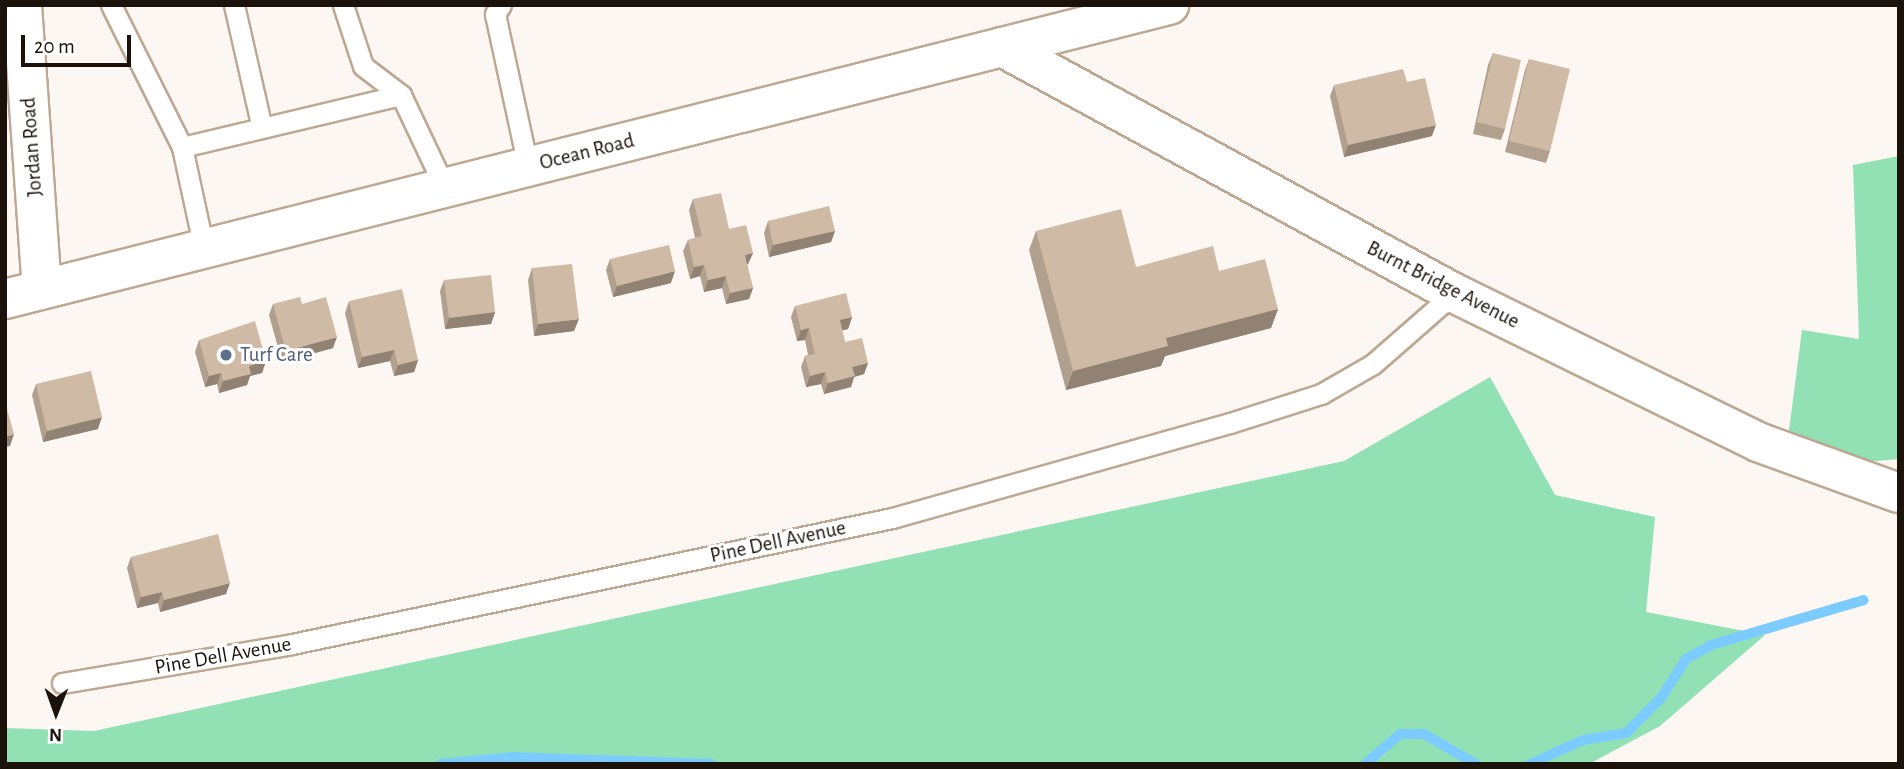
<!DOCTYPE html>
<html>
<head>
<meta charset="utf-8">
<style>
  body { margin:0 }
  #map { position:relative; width:1904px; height:769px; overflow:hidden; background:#fcf7f3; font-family:"Alegreya Sans",sans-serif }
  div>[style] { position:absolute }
  .green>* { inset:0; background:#92e1b4 }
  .stream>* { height:10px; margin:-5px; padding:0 5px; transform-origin:5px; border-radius:5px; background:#7bcbfe }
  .roads { filter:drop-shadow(2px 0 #bda893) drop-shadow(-2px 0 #bda893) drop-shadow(0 2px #bda893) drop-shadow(0 -2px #bda893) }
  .lane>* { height:19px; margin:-9.5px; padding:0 9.5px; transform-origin:9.5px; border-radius:9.5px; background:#fff }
  .street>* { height:38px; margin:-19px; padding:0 19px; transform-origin:19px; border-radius:19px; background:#fff }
  .secondary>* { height:38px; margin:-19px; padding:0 19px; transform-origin:19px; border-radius:19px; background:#fff }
  .primary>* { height:38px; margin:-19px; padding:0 19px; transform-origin:19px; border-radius:19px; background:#fff }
  .wall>* { inset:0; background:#b2a08e }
  .shaded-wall>* { inset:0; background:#918274 }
  .building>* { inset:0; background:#cfbaa5 }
  .dots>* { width:19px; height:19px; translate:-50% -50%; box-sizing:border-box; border:4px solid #fff; border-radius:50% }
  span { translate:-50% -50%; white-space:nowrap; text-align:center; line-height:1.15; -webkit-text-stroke:6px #fff; paint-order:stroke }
  .street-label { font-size:21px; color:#1a120b }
  .service-label { font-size:21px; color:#4e5e75 }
  .left { translate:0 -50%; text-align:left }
  .frame { position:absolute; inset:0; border:7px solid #1a120b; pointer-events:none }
  .north { position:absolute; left:21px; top:678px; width:70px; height:70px; -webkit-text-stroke:5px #fff; paint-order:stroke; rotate:181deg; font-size:19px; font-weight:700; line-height:28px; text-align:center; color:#1a120b }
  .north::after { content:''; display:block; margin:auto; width:24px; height:32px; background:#1a120b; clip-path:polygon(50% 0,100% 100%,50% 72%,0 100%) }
  .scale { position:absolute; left:21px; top:35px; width:110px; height:32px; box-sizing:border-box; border:4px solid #1a120b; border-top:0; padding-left:9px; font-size:21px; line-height:24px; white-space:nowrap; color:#1a120b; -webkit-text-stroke:5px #fff; paint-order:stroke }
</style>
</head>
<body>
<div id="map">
  <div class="green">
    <i style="clip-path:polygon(1899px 156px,1899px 459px,1784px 469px,1802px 330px,1859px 339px,1853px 165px)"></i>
    <i style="clip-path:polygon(1490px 377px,1555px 495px,1655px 517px,1646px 612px,1765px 635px,1660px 726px,1589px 764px,5px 764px,5px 728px,94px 731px,1344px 461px)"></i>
  </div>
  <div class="stream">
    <i style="left:441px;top:764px;width:71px;rotate:-5.6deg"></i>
    <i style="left:512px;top:757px;width:199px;rotate:2deg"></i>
    <i style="left:1365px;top:764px;width:46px;rotate:-40.6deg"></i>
    <i style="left:1400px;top:734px;width:24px"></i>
    <i style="left:1424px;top:734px;width:60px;rotate:30deg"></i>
    <i style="left:1530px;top:764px;width:58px;rotate:-24.4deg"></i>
    <i style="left:1583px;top:740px;width:44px;rotate:-9.2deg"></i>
    <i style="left:1626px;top:733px;width:49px;rotate:-45deg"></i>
    <i style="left:1661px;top:698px;width:46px;rotate:-57.3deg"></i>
    <i style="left:1686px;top:659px;width:29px;rotate:-29deg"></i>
    <i style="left:1711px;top:645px;width:159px;rotate:-16.4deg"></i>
  </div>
  <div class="roads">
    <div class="lane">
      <i style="left:111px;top:5px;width:159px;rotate:63.4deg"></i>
      <i style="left:182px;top:147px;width:104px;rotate:77.8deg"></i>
      <i style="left:234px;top:5px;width:126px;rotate:77.2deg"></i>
      <i style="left:343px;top:5px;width:64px;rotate:71.8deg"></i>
      <i style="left:363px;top:66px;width:48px;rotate:37.3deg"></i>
      <i style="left:401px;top:95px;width:103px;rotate:64.7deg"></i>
      <i style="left:501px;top:5px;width:11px;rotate:124deg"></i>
      <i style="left:495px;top:14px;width:157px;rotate:77.8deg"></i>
      <i style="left:182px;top:147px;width:225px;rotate:-13.4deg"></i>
      <i style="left:62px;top:683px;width:233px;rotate:-9.6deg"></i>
      <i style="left:292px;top:644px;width:613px;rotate:-11.86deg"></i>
      <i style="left:892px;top:518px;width:351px;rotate:-15.7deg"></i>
      <i style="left:1230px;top:423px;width:96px;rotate:-17.7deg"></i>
      <i style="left:1321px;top:394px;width:60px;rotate:-30deg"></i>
      <i style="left:1373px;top:364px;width:108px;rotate:-41.2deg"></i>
    </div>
    <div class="street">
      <i style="left:1002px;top:47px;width:515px;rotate:28.56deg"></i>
      <i style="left:1454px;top:293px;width:339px;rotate:26.1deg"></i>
      <i style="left:1758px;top:442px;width:150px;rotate:19.9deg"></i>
    </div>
    <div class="secondary">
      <i style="left:22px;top:5px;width:285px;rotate:86deg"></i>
    </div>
    <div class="primary">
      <i style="left:5px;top:299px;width:1201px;rotate:-14.18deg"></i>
    </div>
  </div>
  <div class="wall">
    <i style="clip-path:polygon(1493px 53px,1505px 129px,1501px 140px,1473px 134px,1488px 65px)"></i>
    <i style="clip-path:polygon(1529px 59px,1550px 151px,1546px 163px,1505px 152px,1525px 70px)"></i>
    <i style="clip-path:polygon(1407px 82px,1432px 136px,1344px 157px,1330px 96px,1334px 85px)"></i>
    <i style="clip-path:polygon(693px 199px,729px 229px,753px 253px,748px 264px,747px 265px,753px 288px,749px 299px,726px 304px,722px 288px,704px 292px,700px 276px,690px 279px,683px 251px,688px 240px,695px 238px,689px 210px)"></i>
    <i style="clip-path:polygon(768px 221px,835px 231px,831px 242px,769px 257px,764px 233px)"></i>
    <i style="clip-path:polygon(1036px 231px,1136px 267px,1219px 271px,1278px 309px,1271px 328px,1165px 356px,1161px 366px,1066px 390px,1029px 250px)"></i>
    <i style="clip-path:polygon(610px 259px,671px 283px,613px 297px,606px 270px)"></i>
    <i style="clip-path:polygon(532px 268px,574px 331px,534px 336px,528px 280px)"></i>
    <i style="clip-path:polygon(444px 280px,495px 312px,491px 324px,445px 329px,440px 291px)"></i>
    <i style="clip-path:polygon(349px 301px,418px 360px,414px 372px,394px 376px,390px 361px,358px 368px,345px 313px)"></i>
    <i style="clip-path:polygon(273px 304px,302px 304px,333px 348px,282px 362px,269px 315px)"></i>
    <i style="clip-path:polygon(795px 306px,852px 317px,848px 329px,842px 330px,845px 342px,868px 363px,864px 374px,854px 377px,851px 387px,824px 394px,821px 384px,806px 387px,801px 367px,805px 356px,808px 355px,805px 340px,797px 341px,791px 317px)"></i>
    <i style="clip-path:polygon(199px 340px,266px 361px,262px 373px,250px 376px,247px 385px,219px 393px,217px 384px,205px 387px,195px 352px)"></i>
    <i style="clip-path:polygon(36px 384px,98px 429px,43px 442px,32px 395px)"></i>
    <i style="clip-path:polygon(131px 557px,226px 594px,160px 612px,158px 603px,137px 608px,127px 568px)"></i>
  </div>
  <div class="shaded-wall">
    <i style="clip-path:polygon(1436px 125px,1432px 136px,1344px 157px,1348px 145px)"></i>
    <i style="clip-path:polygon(835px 231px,831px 242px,769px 257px,773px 245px)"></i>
    <i style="clip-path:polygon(753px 253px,748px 264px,741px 266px,745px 255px)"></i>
    <i style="clip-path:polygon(704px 265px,700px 276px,690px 279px,694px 267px)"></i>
    <i style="clip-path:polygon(675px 271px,671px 283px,613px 297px,617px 286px)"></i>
    <i style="clip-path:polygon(726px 276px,722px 288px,704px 292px,708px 280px)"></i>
    <i style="clip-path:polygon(753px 288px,749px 299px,726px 304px,730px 293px)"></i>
    <i style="clip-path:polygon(1278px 309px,1271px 328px,1165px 356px,1161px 366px,1066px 390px,1073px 371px,1166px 338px)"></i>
    <i style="clip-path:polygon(495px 312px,491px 324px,445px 329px,449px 318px)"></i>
    <i style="clip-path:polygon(852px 317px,848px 329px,836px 332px,840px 320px)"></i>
    <i style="clip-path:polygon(579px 319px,574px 331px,534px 336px,538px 324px)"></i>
    <i style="clip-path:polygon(809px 328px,805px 340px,797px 341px,801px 330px)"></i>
    <i style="clip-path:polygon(337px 337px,333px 348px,282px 362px,286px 351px)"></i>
    <i style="clip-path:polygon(394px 350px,390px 361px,358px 368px,362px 357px)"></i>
    <i style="clip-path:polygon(418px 360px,414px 372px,394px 376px,398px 365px)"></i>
    <i style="clip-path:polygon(266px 361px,262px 373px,250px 376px,247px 385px,219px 393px,223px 381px,249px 366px)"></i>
    <i style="clip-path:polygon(868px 363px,864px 374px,854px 377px,851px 387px,824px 394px,828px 383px,852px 367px)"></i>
    <i style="clip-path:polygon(825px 372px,821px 384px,806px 387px,810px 376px)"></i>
    <i style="clip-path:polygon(221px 373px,217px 384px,205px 387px,209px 376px)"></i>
    <i style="clip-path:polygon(102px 417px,98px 429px,43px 442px,47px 431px)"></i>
    <i style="clip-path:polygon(14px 434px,10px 446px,5px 447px,5px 437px)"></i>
    <i style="clip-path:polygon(230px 583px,226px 594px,160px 612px,164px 600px)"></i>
    <i style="clip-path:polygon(162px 592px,158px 603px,137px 608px,141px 597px)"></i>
  </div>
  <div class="building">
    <i style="clip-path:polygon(1493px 53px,1521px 60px,1505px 129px,1477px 122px)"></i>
    <i style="clip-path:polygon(1529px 59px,1570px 69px,1550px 151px,1509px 141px)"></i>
    <i style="clip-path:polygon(1403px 69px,1407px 82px,1425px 78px,1436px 125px,1348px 145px,1334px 85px)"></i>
    <i style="clip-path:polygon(721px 193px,729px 229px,746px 225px,753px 253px,745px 255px,753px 288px,730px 293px,726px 276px,708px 280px,704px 265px,694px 267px,688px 240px,702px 236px,693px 199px)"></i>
    <i style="clip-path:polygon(829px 206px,835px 231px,773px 245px,768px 221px)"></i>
    <i style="clip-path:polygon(1121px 209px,1136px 267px,1213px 246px,1219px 271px,1265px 259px,1278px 309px,1166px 338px,1168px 346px,1073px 371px,1036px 231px)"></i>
    <i style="clip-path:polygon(669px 245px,675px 271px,617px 286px,610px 259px)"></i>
    <i style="clip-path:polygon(572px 264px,579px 319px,538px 324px,532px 268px)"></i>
    <i style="clip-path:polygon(491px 275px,495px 312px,449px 318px,444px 280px)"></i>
    <i style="clip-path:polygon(402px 289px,418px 360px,398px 365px,394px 350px,362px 357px,349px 301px)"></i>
    <i style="clip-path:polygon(846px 293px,852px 317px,840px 320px,845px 342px,862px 338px,868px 363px,852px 367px,855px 376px,828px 383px,825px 372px,810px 376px,805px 356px,815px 354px,809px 328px,801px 330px,795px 306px)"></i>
    <i style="clip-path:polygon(300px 297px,302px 304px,326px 297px,337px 337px,286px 351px,273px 304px)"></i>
    <i style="clip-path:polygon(255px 321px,266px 361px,249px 366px,251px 374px,223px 381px,221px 373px,209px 376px,199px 340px)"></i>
    <i style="clip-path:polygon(91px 371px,102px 417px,47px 431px,36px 384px)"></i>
    <i style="clip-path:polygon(5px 402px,14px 434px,5px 437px)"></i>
    <i style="clip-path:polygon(218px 534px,230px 583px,164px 600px,162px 592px,141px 597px,131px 557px)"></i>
  </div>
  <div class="dots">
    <i style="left:226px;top:355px;background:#5c6f8a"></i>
  </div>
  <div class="street-label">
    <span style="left:32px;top:147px;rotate:-94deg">Jordan Road</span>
    <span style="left:587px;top:152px;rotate:-14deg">Ocean Road</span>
    <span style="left:1443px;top:285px;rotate:27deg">Burnt Bridge Avenue</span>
    <span style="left:778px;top:542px;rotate:-12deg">Pine Dell Avenue</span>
    <span style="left:223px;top:656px;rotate:-10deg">Pine Dell Avenue</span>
  </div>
  <div class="service-label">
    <span class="left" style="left:240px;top:355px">Turf Care</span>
  </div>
  <div class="frame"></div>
  <div class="north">N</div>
  <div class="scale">20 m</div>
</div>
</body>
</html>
